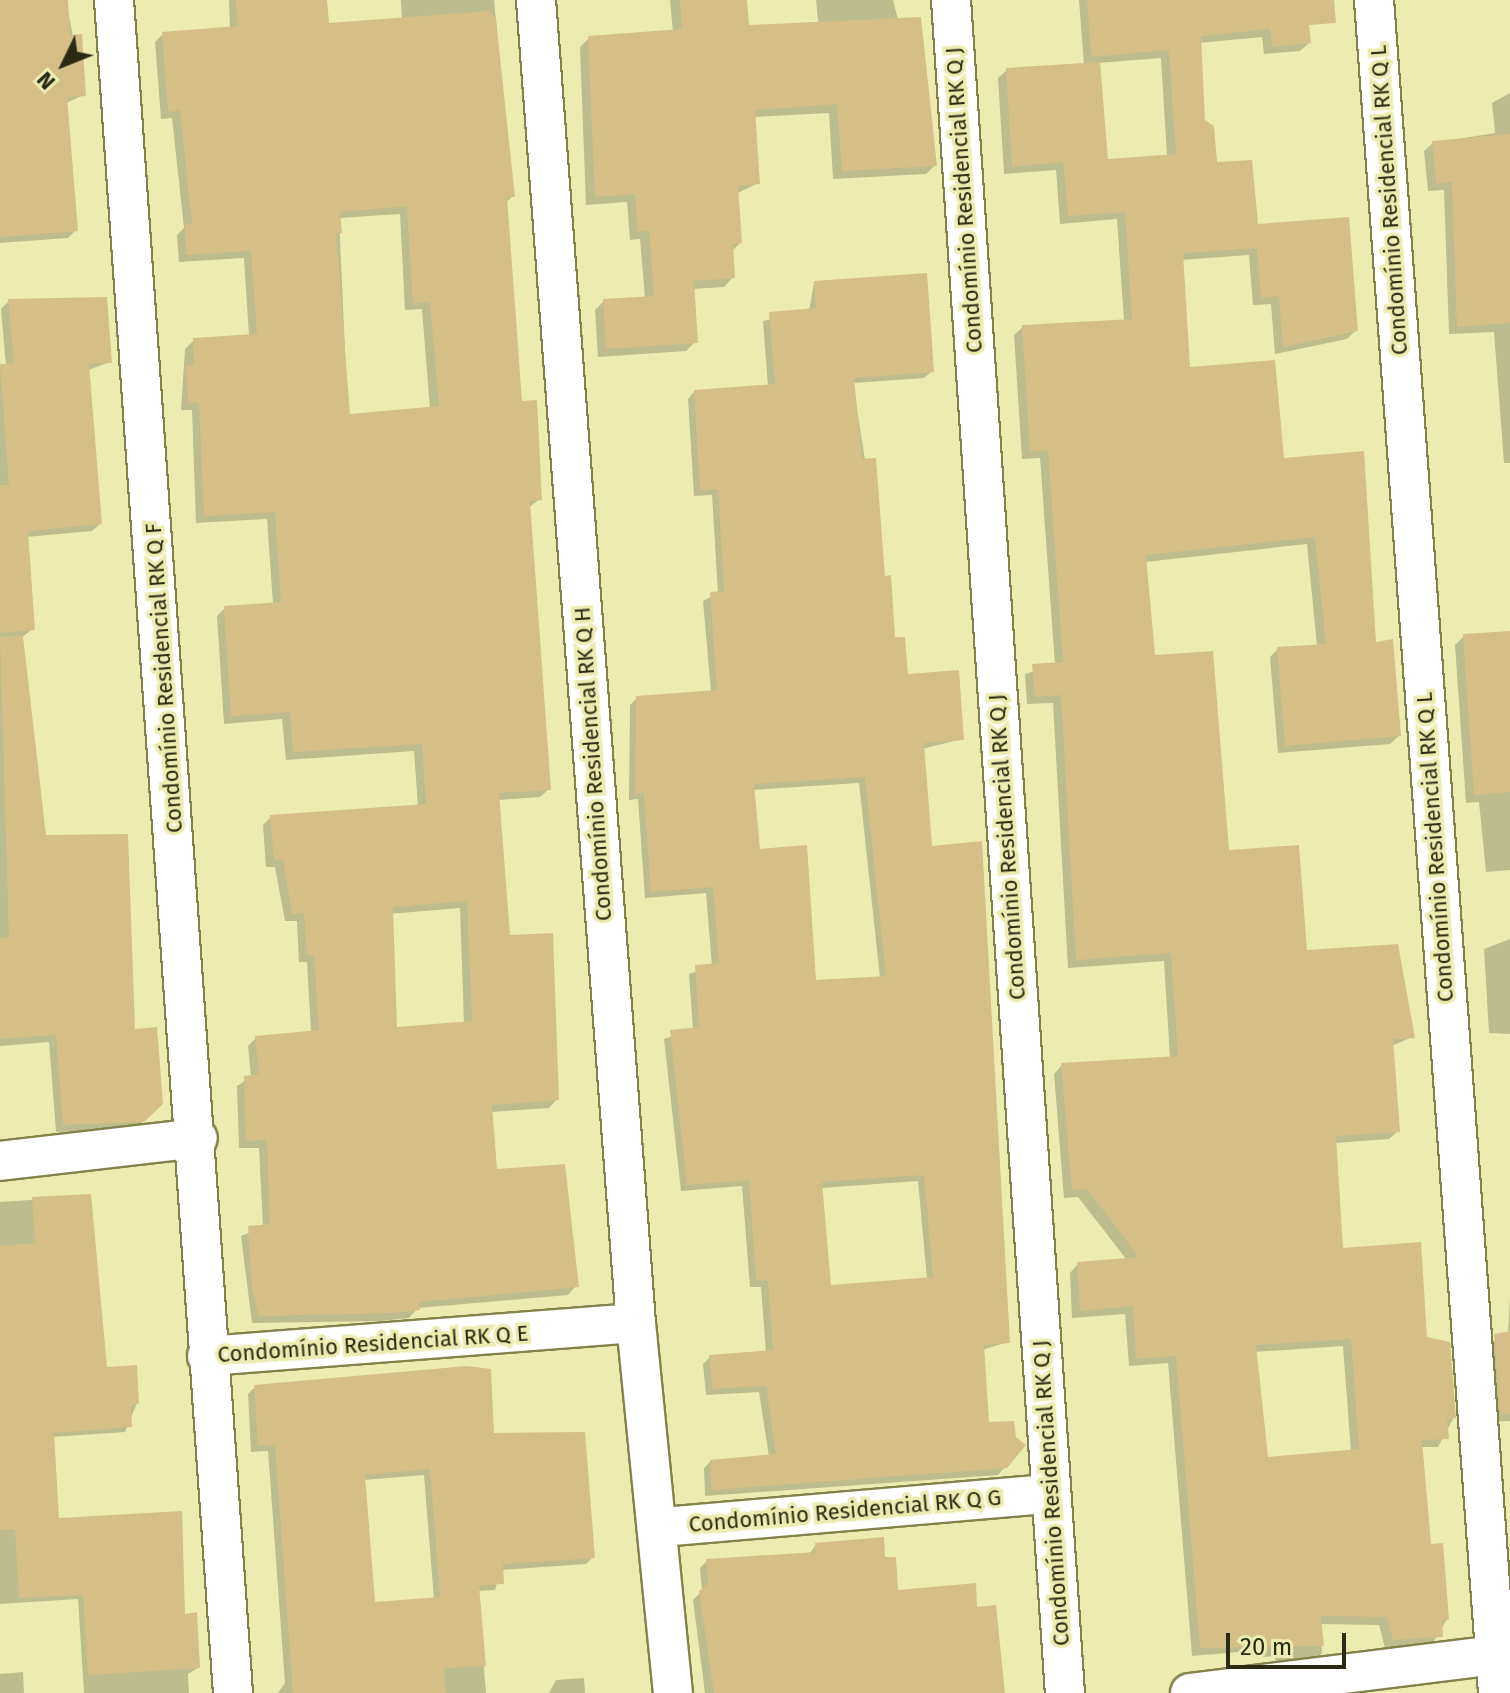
<!DOCTYPE html>
<html>
<head>
<meta charset="utf-8">
<style>
  body { margin:0 }
  #map { position:relative; width:1510px; height:1693px; overflow:hidden; background:#ececb0; font-family:"Fira Sans",sans-serif }
  div>[style] { position:absolute }
  .shadow>* { inset:0; background:#0003 }
  .building>* { inset:0; background:#d6bf87 }
  .roads { filter:drop-shadow(2px 0 #83824a) drop-shadow(-2px 0 #83824a) drop-shadow(0 2px #83824a) drop-shadow(0 -2px #83824a) }
  .minor>* { height:38px; margin:-19px; padding:0 19px; transform-origin:19px; border-radius:19px; background:#fff }
  span { translate:-50% -50%; white-space:nowrap; text-align:center; line-height:1.15; -webkit-text-stroke:7px #ececb0; paint-order:stroke }
  .street-label { font-size:22px; color:#2b2b13 }
  .north { position:absolute; left:24px; top:24px; width:80px; height:80px; -webkit-text-stroke:6px #ececb0; paint-order:stroke; rotate:227deg; font-size:22px; font-weight:700; line-height:32px; text-align:center; color:#2b2b13 }
  .north::after { content:''; display:block; margin:auto; width:28px; height:36px; background:#2b2b13; clip-path:polygon(50% 0,100% 100%,50% 72%,0 100%) }
  .scale { position:absolute; left:1226px; top:1633px; width:120px; height:36px; box-sizing:border-box; border:4px solid #2b2b13; border-top:0; padding-left:10px; font-size:24px; line-height:28px; white-space:nowrap; color:#2b2b13; -webkit-text-stroke:6px #ececb0; paint-order:stroke }
</style>
</head>
<body>
<div id="map">
  <div class="shadow">
    <i style="clip-path:polygon(0 0,66px 0,84px 95px,66px 103px,76px 230px,68px 238px,0 243px)"></i>
    <i style="clip-path:polygon(evenodd,229px 0,325px 0,327px 25px,402px 20px,401px 0,494px 0,513px 196px,505px 203px,520px 403px,540px 499px,528px 508px,549px 789px,540px 797px,498px 800px,508px 938px,557px 1099px,549px 1108px,491px 1112px,496px 1171px,576px 1286px,568px 1295px,418px 1308px,409px 1318px,381px 1321px,252px 1323px,241px 1236px,263px 1227px,259px 1148px,239px 1148px,237px 1086px,251px 1077px,248px 1046px,256px 1038px,311px 1032px,307px 962px,299px 962px,297px 921px,285px 921px,275px 867px,266px 867px,263px 825px,271px 817px,418px 807px,414px 751px,286px 760px,282px 719px,224px 724px,217px 616px,225px 608px,273px 604px,267px 519px,196px 523px,192px 410px,181px 410px,185px 349px,194px 340px,249px 336px,244px 258px,179px 262px,177px 235px,184px 228px,172px 118px,161px 119px,155px 42px,163px 34px,230px 28px,229px 0,400px 214px,405px 310px,422px 309px,430px 409px,348px 416px,339px 218px,400px 214px,229px 0,460px 908px,464px 1024px,395px 1030px,389px 914px,460px 908px)"></i>
    <i style="clip-path:polygon(670px 0,744px 0,747px 27px,819px 29px,816px 0,893px 0,935px 165px,926px 174px,833px 179px,829px 113px,753px 117px,758px 183px,736px 194px,740px 243px,731px 252px,733px 277px,724px 287px,692px 289px,695px 342px,686px 351px,598px 357px,595px 310px,604px 301px,645px 298px,640px 239px,630px 240px,627px 202px,586px 205px,580px 47px,589px 38px,673px 32px)"></i>
    <i style="clip-path:polygon(evenodd,1079px 0,1319px 0,1306px 15px,1309px 43px,1300px 51px,1264px 54px,1262px 37px,1199px 43px,1203px 121px,1215px 165px,1257px 226px,1356px 330px,1347px 339px,1275px 354px,1271px 304px,1253px 305px,1249px 255px,1181px 260px,1188px 369px,1282px 460px,1374px 644px,1399px 736px,1390px 744px,1278px 753px,1270px 657px,1278px 649px,1317px 646px,1307px 544px,1145px 562px,1153px 657px,1227px 852px,1305px 953px,1412px 1037px,1392px 1046px,1398px 1131px,1389px 1139px,1335px 1143px,1342px 1250px,1426px 1338px,1454px 1417px,1438px 1447px,1421px 1447px,1429px 1546px,1447px 1619px,1432px 1644px,1385px 1648px,1379px 1625px,1320px 1624px,1322px 1653px,1314px 1662px,1276px 1666px,1275px 1656px,1263px 1657px,1262px 1650px,1192px 1656px,1168px 1363px,1129px 1366px,1125px 1314px,1072px 1318px,1070px 1273px,1078px 1264px,1127px 1260px,1078px 1197px,1064px 1198px,1054px 1074px,1062px 1065px,1170px 1058px,1164px 961px,1068px 968px,1053px 703px,1027px 704px,1025px 674px,1055px 665px,1040px 458px,1022px 459px,1014px 335px,1023px 327px,1124px 321px,1117px 219px,1060px 224px,1056px 170px,1004px 174px,998px 78px,1007px 70px,1084px 65px,1079px 0,1161px 58px,1167px 156px,1106px 161px,1098px 63px,1161px 58px,1079px 0,1343px 1346px,1351px 1452px,1267px 1459px,1254px 1352px,1343px 1346px)"></i>
    <i style="clip-path:polygon(1510px 93px,1510px 463px,1504px 463px,1494px 332px,1449px 334px,1444px 190px,1428px 191px,1424px 151px,1433px 143px,1495px 133px,1492px 103px)"></i>
    <i style="clip-path:polygon(evenodd,814px 283px,932px 371px,924px 378px,853px 383px,893px 640px,906px 676px,962px 739px,922px 749px,930px 848px,1008px 1342px,982px 1350px,987px 1424px,1005px 1467px,998px 1475px,705px 1496px,704px 1468px,711px 1461px,769px 1457px,759px 1392px,706px 1395px,703px 1364px,710px 1357px,766px 1353px,761px 1287px,750px 1287px,742px 1186px,681px 1191px,664px 1039px,693px 1029px,689px 974px,712px 966px,706px 893px,645px 898px,638px 799px,629px 800px,630px 705px,637px 698px,711px 692px,703px 601px,718px 593px,712px 495px,694px 496px,688px 399px,695px 391px,768px 387px,763px 321px,809px 311px,814px 283px,859px 783px,880px 978px,814px 982px,758px 851px,752px 790px,859px 783px,814px 283px,918px 1181px,927px 1279px,829px 1288px,821px 1188px,918px 1181px)"></i>
    <i style="clip-path:polygon(9px 301px,110px 362px,88px 370px,100px 524px,92px 531px,26px 537px,33px 629px,22px 637px,44px 837px,161px 1103px,135px 1129px,56px 1132px,49px 1042px,0 1046px,0 366px,6px 366px,1px 309px)"></i>
    <i style="clip-path:polygon(1510px 633px,1510px 870px,1486px 872px,1479px 802px,1466px 803px,1455px 645px,1464px 636px)"></i>
    <i style="clip-path:polygon(1510px 939px,1510px 1034px,1489px 1033px,1484px 949px)"></i>
    <i style="clip-path:polygon(89px 1196px,105px 1369px,137px 1403px,125px 1432px,52px 1437px,57px 1520px,183px 1616px,198px 1668px,188px 1674px,189px 1693px,84px 1693px,78px 1599px,0 1604px,0 1202px)"></i>
    <i style="clip-path:polygon(1510px 1296px,1510px 1421px,1492px 1422px,1486px 1345px,1508px 1334px)"></i>
    <i style="clip-path:polygon(evenodd,255px 1387px,492px 1435px,593px 1557px,586px 1564px,501px 1570px,495px 1590px,478px 1591px,486px 1693px,278px 1693px,285px 1683px,268px 1451px,251px 1452px,248px 1394px,255px 1387px,424px 1475px,434px 1599px,373px 1604px,364px 1480px,424px 1475px)"></i>
    <i style="clip-path:polygon(816px 1545px,883px 1559px,896px 1592px,975px 1609px,1002px 1693px,705px 1693px,693px 1600px,702px 1591px,700px 1568px,707px 1561px,809px 1554px)"></i>
    <i style="clip-path:polygon(23px 1672px,24px 1693px,0 1693px,0 1674px)"></i>
    <i style="clip-path:polygon(584px 1678px,585px 1693px,549px 1693px,556px 1680px)"></i>
  </div>
  <div class="building">
    <i style="clip-path:polygon(0 0,68px 0,70px 35px,82px 34px,86px 96px,67px 97px,78px 231px,0 237px)"></i>
    <i style="clip-path:polygon(evenodd,236px 0,327px 0,329px 23px,489px 11px,496px 20px,515px 197px,507px 197px,522px 401px,537px 400px,542px 500px,530px 501px,551px 790px,499px 793px,510px 935px,553px 933px,559px 1100px,492px 1105px,497px 1169px,565px 1164px,579px 1287px,419px 1302px,420px 1310px,391px 1313px,259px 1316px,252px 1290px,248px 1226px,270px 1224px,267px 1140px,246px 1141px,244px 1076px,259px 1074px,255px 1036px,319px 1030px,314px 955px,307px 955px,304px 913px,292px 914px,283px 859px,274px 860px,270px 815px,426px 804px,422px 744px,293px 752px,290px 712px,231px 716px,224px 606px,281px 602px,275px 512px,204px 516px,199px 403px,188px 403px,186px 366px,194px 365px,193px 338px,257px 334px,251px 251px,186px 255px,185px 224px,192px 224px,180px 110px,168px 112px,162px 32px,238px 26px,236px 0,407px 206px,413px 303px,430px 302px,439px 406px,350px 414px,336px 234px,342px 233px,340px 212px,407px 206px,236px 0,467px 901px,472px 1021px,397px 1027px,393px 907px,467px 901px)"></i>
    <i style="clip-path:polygon(680px 0,747px 0,749px 25px,921px 17px,937px 166px,842px 171px,837px 104px,755px 110px,760px 184px,738px 186px,742px 243px,733px 244px,735px 278px,694px 281px,698px 343px,606px 349px,603px 299px,654px 296px,649px 230px,638px 232px,635px 194px,595px 197px,588px 36px,682px 29px)"></i>
    <i style="clip-path:polygon(evenodd,1087px 0,1334px 0,1336px 23px,1309px 25px,1311px 43px,1272px 47px,1270px 29px,1201px 36px,1205px 120px,1214px 126px,1217px 162px,1252px 160px,1258px 224px,1349px 217px,1358px 331px,1283px 347px,1279px 296px,1261px 298px,1257px 248px,1183px 253px,1190px 367px,1275px 360px,1284px 458px,1364px 451px,1376px 642px,1393px 639px,1401px 736px,1285px 746px,1277px 647px,1326px 644px,1315px 537px,1146px 555px,1155px 655px,1213px 651px,1229px 850px,1299px 845px,1307px 950px,1398px 944px,1415px 1038px,1393px 1039px,1400px 1132px,1336px 1136px,1343px 1248px,1421px 1242px,1427px 1337px,1450px 1342px,1456px 1418px,1447px 1419px,1449px 1439px,1422px 1440px,1431px 1544px,1443px 1543px,1449px 1620px,1442px 1620px,1443px 1637px,1393px 1640px,1387px 1617px,1321px 1616px,1324px 1646px,1200px 1648px,1176px 1356px,1136px 1359px,1133px 1306px,1080px 1311px,1077px 1262px,1139px 1257px,1087px 1189px,1072px 1190px,1061px 1063px,1178px 1056px,1171px 953px,1076px 960px,1061px 695px,1035px 697px,1032px 664px,1063px 662px,1048px 450px,1030px 451px,1022px 325px,1132px 319px,1125px 212px,1068px 216px,1063px 162px,1012px 167px,1006px 68px,1100px 62px,1108px 159px,1176px 154px,1169px 50px,1091px 57px,1087px 0,1351px 1339px,1359px 1449px,1268px 1457px,1256px 1345px,1351px 1339px)"></i>
    <i style="clip-path:polygon(1510px 134px,1510px 323px,1457px 327px,1452px 182px,1436px 183px,1432px 141px)"></i>
    <i style="clip-path:polygon(evenodd,927px 273px,934px 372px,854px 378px,862px 459px,876px 458px,885px 576px,891px 575px,895px 637px,905px 637px,908px 674px,959px 670px,964px 740px,924px 743px,932px 846px,982px 841px,1010px 1343px,984px 1345px,989px 1422px,1014px 1421px,1016px 1437px,1026px 1445px,1007px 1468px,711px 1490px,710px 1460px,776px 1454px,766px 1386px,712px 1389px,709px 1355px,773px 1350px,768px 1281px,756px 1280px,749px 1180px,687px 1185px,670px 1030px,699px 1027px,695px 965px,719px 963px,713px 887px,651px 892px,644px 793px,635px 794px,636px 696px,717px 690px,710px 592px,724px 591px,718px 489px,700px 490px,694px 390px,775px 384px,769px 312px,816px 308px,814px 281px,927px 273px,865px 777px,886px 976px,816px 980px,807px 845px,760px 849px,754px 784px,865px 777px,927px 273px,924px 1175px,933px 1277px,831px 1285px,822px 1182px,924px 1175px)"></i>
    <i style="clip-path:polygon(107px 297px,112px 363px,89px 364px,102px 524px,28px 531px,35px 630px,0 633px,0 485px,9px 485px,0 364px,14px 363px,8px 299px)"></i>
    <i style="clip-path:polygon(1510px 631px,1510px 792px,1474px 795px,1463px 634px)"></i>
    <i style="clip-path:polygon(23px 636px,46px 835px,128px 834px,135px 1029px,157px 1027px,163px 1104px,144px 1122px,63px 1125px,56px 1035px,0 1039px,0 938px,9px 937px,0 637px)"></i>
    <i style="clip-path:polygon(91px 1194px,107px 1367px,137px 1365px,139px 1403px,131px 1406px,132px 1427px,54px 1433px,59px 1518px,182px 1511px,185px 1614px,197px 1612px,200px 1668px,88px 1675px,83px 1595px,19px 1598px,15px 1529px,0 1530px,0 1246px,35px 1243px,32px 1197px)"></i>
    <i style="clip-path:polygon(1510px 1331px,1510px 1414px,1500px 1414px,1494px 1334px)"></i>
    <i style="clip-path:polygon(evenodd,467px 1366px,491px 1369px,494px 1433px,585px 1432px,595px 1558px,503px 1564px,504px 1584px,479px 1585px,486px 1666px,444px 1668px,446px 1693px,293px 1693px,275px 1445px,258px 1446px,254px 1385px,467px 1366px,430px 1469px,440px 1597px,375px 1602px,365px 1475px,430px 1469px)"></i>
    <i style="clip-path:polygon(884px 1537px,885px 1557px,896px 1557px,898px 1590px,976px 1583px,977px 1607px,996px 1605px,1005px 1693px,714px 1693px,699px 1591px,708px 1584px,706px 1559px,816px 1552px,815px 1543px)"></i>
  </div>
  <div class="roads">
    <div class="minor">
      <i style="left:114px;top:0;width:1697px;rotate:85.98deg"></i>
      <i style="left:536px;top:0;width:1327px;rotate:85.68deg"></i>
      <i style="left:636px;top:1323px;width:372px;rotate:84.3deg"></i>
      <i style="left:951px;top:0;width:1697px;rotate:86.15deg"></i>
      <i style="left:1374px;top:0;width:1698px;rotate:85.81deg"></i>
      <i style="left:0;top:1161px;width:199px;rotate:-6.6deg"></i>
      <i style="left:207px;top:1356px;width:430px;rotate:-4.4deg"></i>
      <i style="left:662px;top:1527px;width:389px;rotate:-4.9deg"></i>
      <i style="left:1190px;top:1693px;width:306px;rotate:-7.1deg"></i>
    </div>
  </div>
  <div class="street-label">
    <span style="left:964px;top:200px;rotate:-94deg">Condomínio Residencial RK Q J</span>
    <span style="left:1389px;top:200px;rotate:-94deg">Condomínio Residencial RK Q L</span>
    <span style="left:164px;top:678px;rotate:-94deg">Condomínio Residencial RK Q F</span>
    <span style="left:593px;top:764px;rotate:-94deg">Condomínio Residencial RK Q H</span>
    <span style="left:1007px;top:847px;rotate:-94deg">Condomínio Residencial RK Q J</span>
    <span style="left:1435px;top:847px;rotate:-94deg">Condomínio Residencial RK Q L</span>
    <span style="left:373px;top:1344px;rotate:-4deg">Condomínio Residencial RK Q E</span>
    <span style="left:1051px;top:1493px;rotate:-94deg">Condomínio Residencial RK Q J</span>
    <span style="left:845px;top:1511px;rotate:-5deg">Condomínio Residencial RK Q G</span>
  </div>
  <div class="north">N</div>
  <div class="scale">20 m</div>
</div>
</body>
</html>
